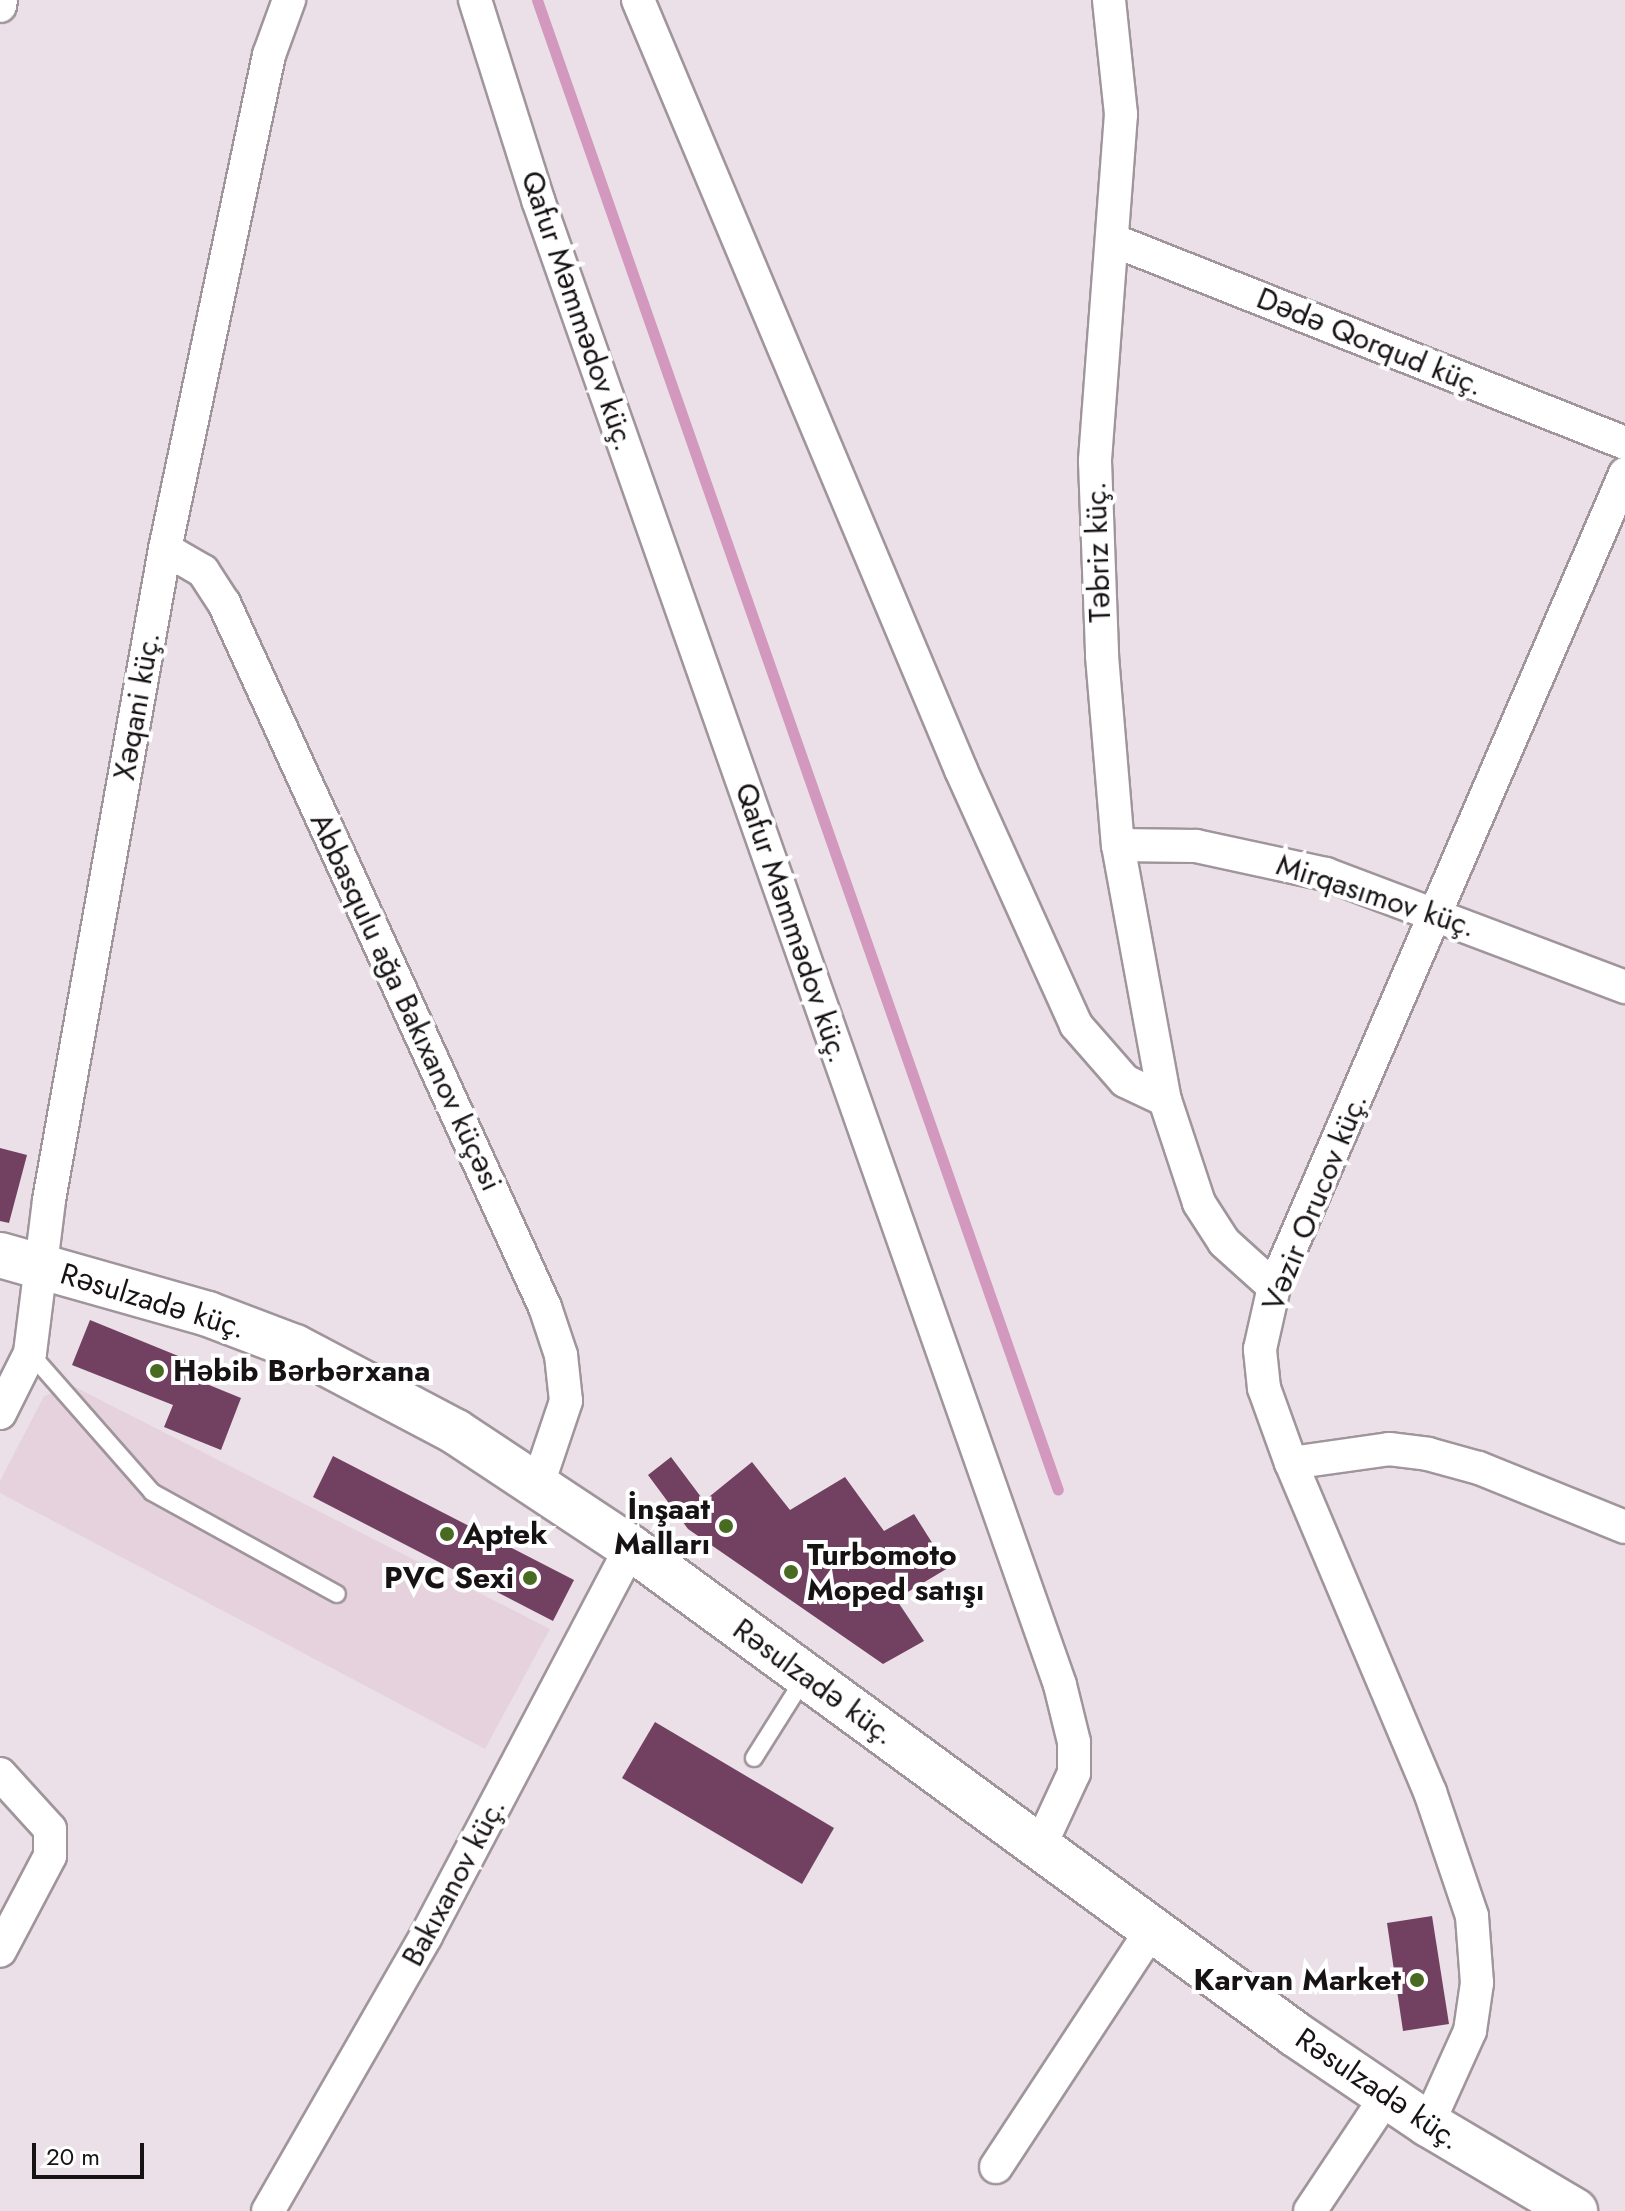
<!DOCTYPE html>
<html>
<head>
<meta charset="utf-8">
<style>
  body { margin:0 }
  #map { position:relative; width:1625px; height:2211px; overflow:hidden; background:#ebe0e7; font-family:Jost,sans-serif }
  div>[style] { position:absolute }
  .built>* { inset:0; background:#e5d2dd }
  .stream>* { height:11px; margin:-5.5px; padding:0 5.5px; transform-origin:5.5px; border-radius:5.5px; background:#d298bd }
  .building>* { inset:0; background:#724061 }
  .roads { filter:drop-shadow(2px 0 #9f959b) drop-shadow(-2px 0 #9f959b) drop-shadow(0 2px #9f959b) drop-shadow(0 -2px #9f959b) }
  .lane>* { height:16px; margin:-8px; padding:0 8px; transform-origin:8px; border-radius:8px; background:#fff }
  .street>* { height:32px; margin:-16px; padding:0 16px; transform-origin:16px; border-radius:16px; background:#fff }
  .secondary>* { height:44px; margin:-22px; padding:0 22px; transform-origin:22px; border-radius:22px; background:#fff }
  .dots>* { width:22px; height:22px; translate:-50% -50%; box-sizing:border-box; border:4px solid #fff; border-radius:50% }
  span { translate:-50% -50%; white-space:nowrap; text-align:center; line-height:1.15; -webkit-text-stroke:8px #fff; paint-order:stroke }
  .street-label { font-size:30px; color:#171315 }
  .poi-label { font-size:30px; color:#171315; font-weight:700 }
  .left { translate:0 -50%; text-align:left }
  .right { translate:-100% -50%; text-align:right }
  .scale { position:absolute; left:32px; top:2143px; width:112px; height:36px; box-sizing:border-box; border:4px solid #171315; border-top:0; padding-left:10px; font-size:24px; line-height:28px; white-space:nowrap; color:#171315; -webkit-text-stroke:6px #fff; paint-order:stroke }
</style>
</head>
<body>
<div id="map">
  <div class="built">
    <i style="clip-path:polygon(73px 1386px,550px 1629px,485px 1749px,0 1493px,0 1481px,44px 1396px)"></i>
  </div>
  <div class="stream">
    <i style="left:537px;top:0;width:1578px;rotate:70.73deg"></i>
  </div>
  <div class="building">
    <i style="clip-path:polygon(0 1148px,27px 1155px,9px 1223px,0 1221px)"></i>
    <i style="clip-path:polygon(90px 1320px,193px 1362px,187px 1376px,241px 1398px,221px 1450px,164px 1427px,173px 1405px,72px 1365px)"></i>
    <i style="clip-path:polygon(333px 1456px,574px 1580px,553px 1621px,313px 1497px)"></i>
    <i style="clip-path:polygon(671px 1457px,704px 1501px,752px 1462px,790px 1510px,845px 1477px,884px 1531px,914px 1514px,948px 1568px,896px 1599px,924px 1641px,883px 1664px,688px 1529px,648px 1475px)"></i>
    <i style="clip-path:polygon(655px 1722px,834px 1828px,802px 1884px,622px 1778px)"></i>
    <i style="clip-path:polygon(1432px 1916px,1449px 2024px,1403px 2031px,1387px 1923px)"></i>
  </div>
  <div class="roads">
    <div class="lane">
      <i style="left:30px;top:1353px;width:185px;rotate:48.7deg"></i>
      <i style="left:152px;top:1492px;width:211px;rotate:28.9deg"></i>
      <i style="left:754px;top:1758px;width:96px;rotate:-57.8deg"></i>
    </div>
    <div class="street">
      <i style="left:475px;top:0;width:210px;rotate:72.5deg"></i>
      <i style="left:538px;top:200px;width:1574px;rotate:70.63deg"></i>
      <i style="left:1060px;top:1685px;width:59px;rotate:76.2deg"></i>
      <i style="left:1074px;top:1742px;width:31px;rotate:90deg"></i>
      <i style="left:1074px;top:1773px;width:78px;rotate:114.9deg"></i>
      <i style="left:638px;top:0;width:835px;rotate:67.24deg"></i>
      <i style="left:961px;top:770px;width:280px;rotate:65.7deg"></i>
      <i style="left:1076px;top:1025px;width:74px;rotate:48.8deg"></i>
      <i style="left:1125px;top:1081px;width:44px;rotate:25.4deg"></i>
      <i style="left:1165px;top:1100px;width:108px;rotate:71.7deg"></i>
      <i style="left:1199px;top:1203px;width:46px;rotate:57.3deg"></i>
      <i style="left:1224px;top:1242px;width:67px;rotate:42deg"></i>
      <i style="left:1109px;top:0;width:115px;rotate:84deg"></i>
      <i style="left:1121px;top:114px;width:348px;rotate:94.3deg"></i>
      <i style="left:1095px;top:461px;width:195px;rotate:87.9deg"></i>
      <i style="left:1102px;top:656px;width:190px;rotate:85.2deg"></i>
      <i style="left:1118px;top:845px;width:259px;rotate:79.6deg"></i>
      <i style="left:0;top:6px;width:6px;rotate:-81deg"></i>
      <i style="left:1115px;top:241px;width:549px;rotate:21.61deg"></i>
      <i style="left:165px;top:549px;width:44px;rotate:30.1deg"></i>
      <i style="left:203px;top:571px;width:38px;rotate:57deg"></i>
      <i style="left:224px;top:603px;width:774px;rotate:65.49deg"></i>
      <i style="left:545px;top:1307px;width:51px;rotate:71.6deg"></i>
      <i style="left:561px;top:1355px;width:46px;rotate:83.8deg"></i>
      <i style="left:566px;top:1401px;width:88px;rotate:108.6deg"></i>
      <i style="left:1118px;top:845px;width:78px;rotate:0.7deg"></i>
      <i style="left:1196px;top:846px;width:133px;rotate:12.2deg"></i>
      <i style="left:1326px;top:874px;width:320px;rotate:20.7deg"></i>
      <i style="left:0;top:1413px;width:67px;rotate:-63.4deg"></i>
      <i style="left:30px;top:1353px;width:154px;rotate:-82.9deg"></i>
      <i style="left:49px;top:1200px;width:661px;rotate:-79.9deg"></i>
      <i style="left:165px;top:549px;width:505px;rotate:-78.11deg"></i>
      <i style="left:269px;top:55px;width:59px;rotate:-70deg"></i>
      <i style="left:1291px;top:1463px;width:99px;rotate:-8.1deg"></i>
      <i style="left:1389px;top:1449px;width:39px;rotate:7deg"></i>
      <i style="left:1428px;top:1454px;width:53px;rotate:15.4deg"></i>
      <i style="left:1479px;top:1468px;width:157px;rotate:22deg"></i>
      <i style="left:0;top:1774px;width:74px;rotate:47.7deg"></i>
      <i style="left:50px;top:1829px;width:27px;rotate:90deg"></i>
      <i style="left:50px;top:1856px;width:107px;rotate:117.8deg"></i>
      <i style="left:1428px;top:2124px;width:102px;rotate:-65.7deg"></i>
      <i style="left:1470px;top:2031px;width:49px;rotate:-81.7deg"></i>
      <i style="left:1477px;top:1983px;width:67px;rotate:-94.3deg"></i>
      <i style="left:1472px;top:1916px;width:131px;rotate:-108.7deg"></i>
      <i style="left:1430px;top:1792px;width:357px;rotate:-112.9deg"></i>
      <i style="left:1291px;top:1463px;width:80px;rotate:-109.8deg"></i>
      <i style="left:1264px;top:1388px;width:39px;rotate:-96deg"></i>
      <i style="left:1260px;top:1349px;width:64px;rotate:-77.3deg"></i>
      <i style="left:1274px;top:1287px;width:886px;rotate:-66.65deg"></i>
      <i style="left:996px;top:2167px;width:286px;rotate:-56.7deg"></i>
      <i style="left:268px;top:2211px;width:317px;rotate:-60.1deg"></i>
      <i style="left:426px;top:1936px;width:439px;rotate:-62.2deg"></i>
      <i style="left:1310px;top:2211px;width:137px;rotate:-56.3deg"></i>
    </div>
    <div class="secondary">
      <i style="left:0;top:1255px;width:216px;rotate:15.8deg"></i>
      <i style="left:208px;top:1314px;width:93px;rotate:20.8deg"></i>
      <i style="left:295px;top:1347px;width:182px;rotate:27.8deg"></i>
      <i style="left:456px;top:1432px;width:210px;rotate:33.5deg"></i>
      <i style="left:631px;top:1548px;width:823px;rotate:36.2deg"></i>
      <i style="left:1295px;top:2034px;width:161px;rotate:34.1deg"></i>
      <i style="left:1428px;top:2124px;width:171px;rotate:30.6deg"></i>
    </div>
  </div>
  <div class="dots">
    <i style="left:157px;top:1371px;background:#486a21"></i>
    <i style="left:726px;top:1526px;background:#486a21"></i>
    <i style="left:447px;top:1534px;background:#486a21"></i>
    <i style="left:791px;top:1572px;background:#486a21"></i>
    <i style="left:530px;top:1578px;background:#486a21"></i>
    <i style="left:1417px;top:1980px;background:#486a21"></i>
  </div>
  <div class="street-label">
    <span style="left:578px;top:311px;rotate:71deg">Qafur Məmmədov küç.</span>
    <span style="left:1370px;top:342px;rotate:22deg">Dədə Qorqud küç.</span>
    <span style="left:1098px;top:552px;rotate:-92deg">Təbriz küç.</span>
    <span style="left:137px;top:706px;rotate:-80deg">Xəqani küç.</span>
    <span style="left:1376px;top:896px;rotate:18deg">Mirqasımov küç.</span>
    <span style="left:792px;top:923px;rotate:71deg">Qafur Məmmədov küç.</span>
    <span style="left:406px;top:1002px;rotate:65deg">Abbasqulu ağa Bakıxanov küçəsi</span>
    <span style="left:1315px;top:1202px;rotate:-68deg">Vəzir Orucov küç.</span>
    <span style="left:153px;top:1301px;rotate:17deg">Rəsulzadə küç.</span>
    <span style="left:814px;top:1682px;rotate:36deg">Rəsulzadə küç.</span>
    <span style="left:454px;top:1882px;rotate:-62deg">Bakıxanov küç.</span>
    <span style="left:1378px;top:2089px;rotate:34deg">Rəsulzadə küç.</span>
  </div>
  <div class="poi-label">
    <span class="left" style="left:173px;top:1371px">Həbib Bərbərxana</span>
    <span class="right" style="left:710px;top:1526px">İnşaat<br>Malları</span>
    <span class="left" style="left:463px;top:1534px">Aptek</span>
    <span class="left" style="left:807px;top:1572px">Turbomoto<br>Moped satışı</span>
    <span class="right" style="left:514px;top:1578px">PVC Sexi</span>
    <span class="right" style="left:1401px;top:1980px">Karvan Market</span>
  </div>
  <div class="scale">20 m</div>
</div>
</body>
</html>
